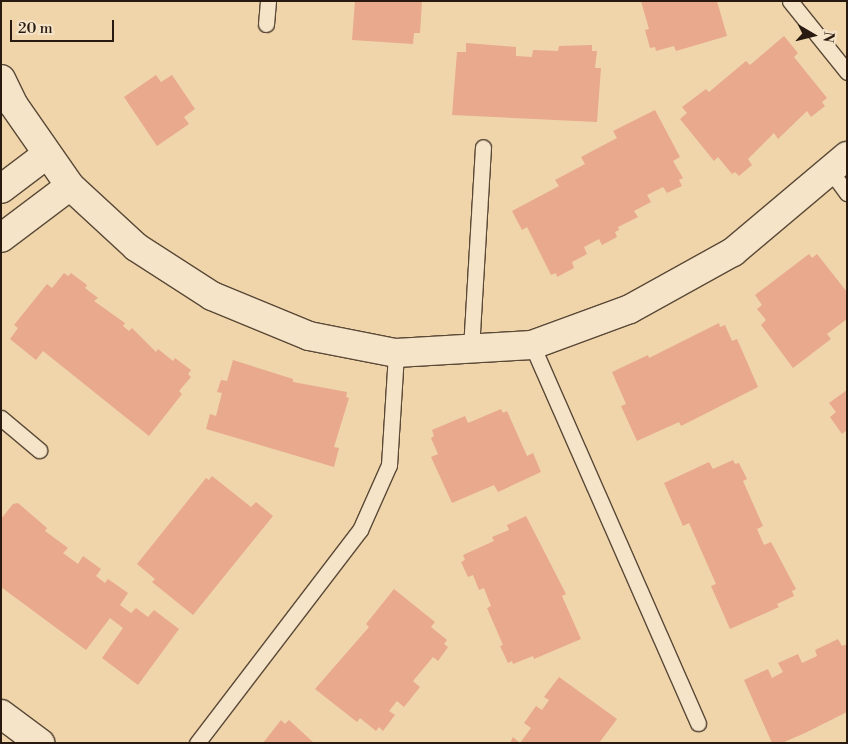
<!DOCTYPE html>
<html>
<head>
<meta charset="utf-8">
<style>
  body { margin:0 }
  #map { position:relative; width:848px; height:744px; overflow:hidden; background:#f0d5ab; font-family:"Libre Bodoni",serif }
  div>[style] { position:absolute }
  .building>* { inset:0; background:#e8a98c }
  .roads { filter:drop-shadow(1px 0 #5a4937) drop-shadow(-1px 0 #5a4937) drop-shadow(0 1px #5a4937) drop-shadow(0 -1px #5a4937) }
  .service>* { height:15px; margin:-7.5px; padding:0 7.5px; transform-origin:7.5px; border-radius:7.5px; background:#f5e4c8 }
  .minor>* { height:28px; margin:-14px; padding:0 14px; transform-origin:14px; border-radius:14px; background:#f5e4c8 }
  .tertiary>* { height:28px; margin:-14px; padding:0 14px; transform-origin:14px; border-radius:14px; background:#f5e4c8 }
  span { translate:-50% -50%; white-space:nowrap; text-align:center; line-height:1.15; -webkit-text-stroke:4px #f5e4c8; paint-order:stroke }
  .frame { position:absolute; inset:0; border:2px solid #281a10; pointer-events:none }
  .north { position:absolute; left:788px; top:10px; width:50px; height:50px; -webkit-text-stroke:4px #f5e4c8; paint-order:stroke; rotate:98deg; font-size:14px; font-weight:700; line-height:20px; text-align:center; color:#281a10 }
  .north::after { content:''; display:block; margin:auto; width:18px; height:22px; background:#281a10; clip-path:polygon(50% 0,100% 100%,50% 72%,0 100%) }
  .scale { position:absolute; left:10px; top:20px; width:104px; height:22px; box-sizing:border-box; border:2px solid #281a10; border-top:0; padding-left:6px; font-size:15px; line-height:18px; white-space:nowrap; color:#281a10; -webkit-text-stroke:4px #f5e4c8; paint-order:stroke }
</style>
</head>
<body>
<div id="map">
  <div class="building">
    <i style="clip-path:polygon(355px 1px,422px 1px,420px 33px,414px 33px,413px 44px,352px 40px)"></i>
    <i style="clip-path:polygon(641px 1px,717px 1px,727px 36px,676px 51px,674px 46px,656px 51px,655px 47px,650px 48px,645px 30px,649px 29px)"></i>
    <i style="clip-path:polygon(784px 36px,798px 53px,794px 57px,827px 98px,822px 102px,825px 106px,811px 117px,807px 111px,778px 139px,774px 133px,748px 159px,752px 165px,739px 176px,735px 172px,732px 174px,718px 157px,714px 161px,680px 119px,687px 113px,682px 107px,706px 89px,709px 92px,746px 61px,750px 65px)"></i>
    <i style="clip-path:polygon(466px 43px,516px 47px,516px 56px,532px 57px,533px 50px,558px 51px,559px 46px,592px 45px,592px 51px,597px 51px,595px 68px,601px 68px,597px 122px,452px 115px,457px 52px,466px 52px)"></i>
    <i style="clip-path:polygon(156px 75px,161px 82px,172px 75px,195px 109px,184px 117px,189px 124px,157px 146px,124px 97px)"></i>
    <i style="clip-path:polygon(655px 110px,680px 157px,673px 161px,683px 178px,679px 180px,682px 186px,667px 193px,663px 187px,647px 195px,651px 202px,634px 211px,638px 217px,618px 227px,619px 230px,615px 232px,617px 237px,602px 245px,599px 239px,584px 247px,587px 254px,572px 262px,574px 268px,557px 277px,556px 273px,551px 275px,527px 227px,522px 230px,512px 211px,559px 186px,555px 180px,585px 164px,581px 157px,617px 138px,613px 131px)"></i>
    <i style="clip-path:polygon(809px 254px,812px 258px,817px 254px,847px 292px,847px 319px,827px 334px,831px 339px,793px 368px,761px 325px,766px 320px,757px 309px,762px 305px,755px 295px)"></i>
    <i style="clip-path:polygon(64px 273px,68px 276px,71px 273px,87px 285px,85px 288px,98px 298px,94px 301px,125px 323px,123px 326px,129px 331px,132px 328px,156px 352px,158px 349px,173px 361px,175px 358px,191px 370px,188px 374px,191px 377px,179px 391px,182px 394px,149px 436px,43px 351px,36px 360px,10px 339px,18px 328px,14px 325px,47px 284px,52px 288px)"></i>
    <i style="clip-path:polygon(719px 323px,720px 327px,725px 325px,732px 341px,737px 339px,758px 387px,681px 426px,679px 422px,637px 441px,621px 406px,626px 404px,612px 372px,648px 355px,649px 358px)"></i>
    <i style="clip-path:polygon(233px 360px,293px 379px,293px 382px,347px 392px,346px 397px,349px 398px,334px 447px,339px 448px,334px 467px,206px 429px,210px 414px,216px 416px,222px 393px,217px 392px,221px 380px,227px 381px)"></i>
    <i style="clip-path:polygon(847px 390px,847px 430px,842px 434px,830px 417px,836px 412px,829px 403px)"></i>
    <i style="clip-path:polygon(501px 409px,503px 413px,507px 411px,527px 456px,533px 453px,541px 472px,498px 492px,494px 485px,452px 503px,431px 457px,438px 454px,431px 438px,434px 436px,432px 430px,465px 416px,468px 423px)"></i>
    <i style="clip-path:polygon(733px 460px,735px 464px,739px 463px,747px 479px,743px 481px,763px 526px,757px 529px,764px 545px,771px 542px,796px 589px,792px 591px,794px 596px,777px 604px,779px 607px,730px 629px,711px 586px,716px 584px,689px 523px,683px 526px,664px 483px,709px 462px,713px 469px)"></i>
    <i style="clip-path:polygon(212px 476px,251px 507px,256px 502px,273px 516px,193px 615px,152px 582px,155px 579px,137px 564px,206px 478px,209px 480px)"></i>
    <i style="clip-path:polygon(18px 503px,47px 528px,45px 531px,68px 548px,63px 553px,78px 564px,83px 556px,101px 569px,96px 576px,105px 583px,108px 579px,128px 593px,120px 605px,131px 613px,136px 608px,148px 617px,154px 610px,179px 629px,138px 685px,102px 658px,123px 628px,110px 618px,86px 650px,1px 587px,1px 519px,13px 504px)"></i>
    <i style="clip-path:polygon(526px 516px,566px 594px,562px 596px,581px 639px,534px 659px,533px 656px,513px 664px,512px 661px,508px 663px,500px 646px,503px 645px,487px 608px,491px 606px,484px 588px,479px 590px,473px 575px,468px 577px,461px 562px,465px 560px,463px 555px,494px 541px,492px 537px,509px 530px,507px 525px)"></i>
    <i style="clip-path:polygon(394px 589px,435px 622px,431px 627px,447px 640px,444px 644px,448px 647px,438px 661px,433px 657px,413px 681px,420px 687px,404px 707px,397px 701px,389px 711px,395px 715px,383px 731px,379px 727px,376px 731px,360px 718px,357px 722px,315px 689px,369px 627px,366px 624px)"></i>
    <i style="clip-path:polygon(838px 639px,842px 646px,847px 644px,847px 712px,805px 733px,782px 743px,772px 743px,744px 680px,768px 669px,772px 678px,783px 672px,778px 663px,798px 654px,802px 663px,817px 656px,815px 650px)"></i>
    <i style="clip-path:polygon(559px 677px,617px 719px,599px 743px,510px 743px,513px 737px,520px 743px,531px 728px,524px 723px,536px 706px,542px 710px,549px 700px,544px 697px)"></i>
    <i style="clip-path:polygon(281px 720px,285px 724px,289px 720px,314px 743px,263px 743px)"></i>
  </div>
  <div class="roads">
    <div class="service">
      <i style="left:790px;top:1px;width:91px;rotate:51.2deg"></i>
      <i style="left:266px;top:24px;width:23px;rotate:-85deg"></i>
      <i style="left:830px;top:170px;width:29px;rotate:54deg"></i>
      <i style="left:532px;top:345px;width:413px;rotate:66.3deg"></i>
      <i style="left:471px;top:349px;width:202px;rotate:-86.6deg"></i>
      <i style="left:1px;top:418px;width:50px;rotate:40.1deg"></i>
      <i style="left:197px;top:743px;width:268px;rotate:-52.6deg"></i>
      <i style="left:360px;top:530px;width:71px;rotate:-66deg"></i>
      <i style="left:389px;top:465px;width:112px;rotate:-86.4deg"></i>
    </div>
    <div class="minor">
      <i style="left:1px;top:79px;width:28px;rotate:64deg"></i>
      <i style="left:13px;top:104px;width:100px;rotate:55.2deg"></i>
      <i style="left:70px;top:186px;width:90px;rotate:42.7deg"></i>
      <i style="left:136px;top:247px;width:90px;rotate:32.8deg"></i>
      <i style="left:212px;top:296px;width:105px;rotate:22.4deg"></i>
      <i style="left:309px;top:336px;width:89px;rotate:11.1deg"></i>
      <i style="left:396px;top:353px;width:136px;rotate:-3.4deg"></i>
      <i style="left:532px;top:345px;width:104px;rotate:-20.2deg"></i>
      <i style="left:630px;top:309px;width:118px;rotate:-29deg"></i>
      <i style="left:733px;top:252px;width:149px;rotate:-40.1deg"></i>
      <i style="left:1px;top:189px;width:56px;rotate:-37.1deg"></i>
      <i style="left:1px;top:238px;width:86px;rotate:-37deg"></i>
    </div>
    <div class="tertiary">
      <i style="left:1px;top:714px;width:49px;rotate:36.6deg"></i>
    </div>
  </div>
  <div class="frame"></div>
  <div class="north">N</div>
  <div class="scale">20 m</div>
</div>
</body>
</html>
